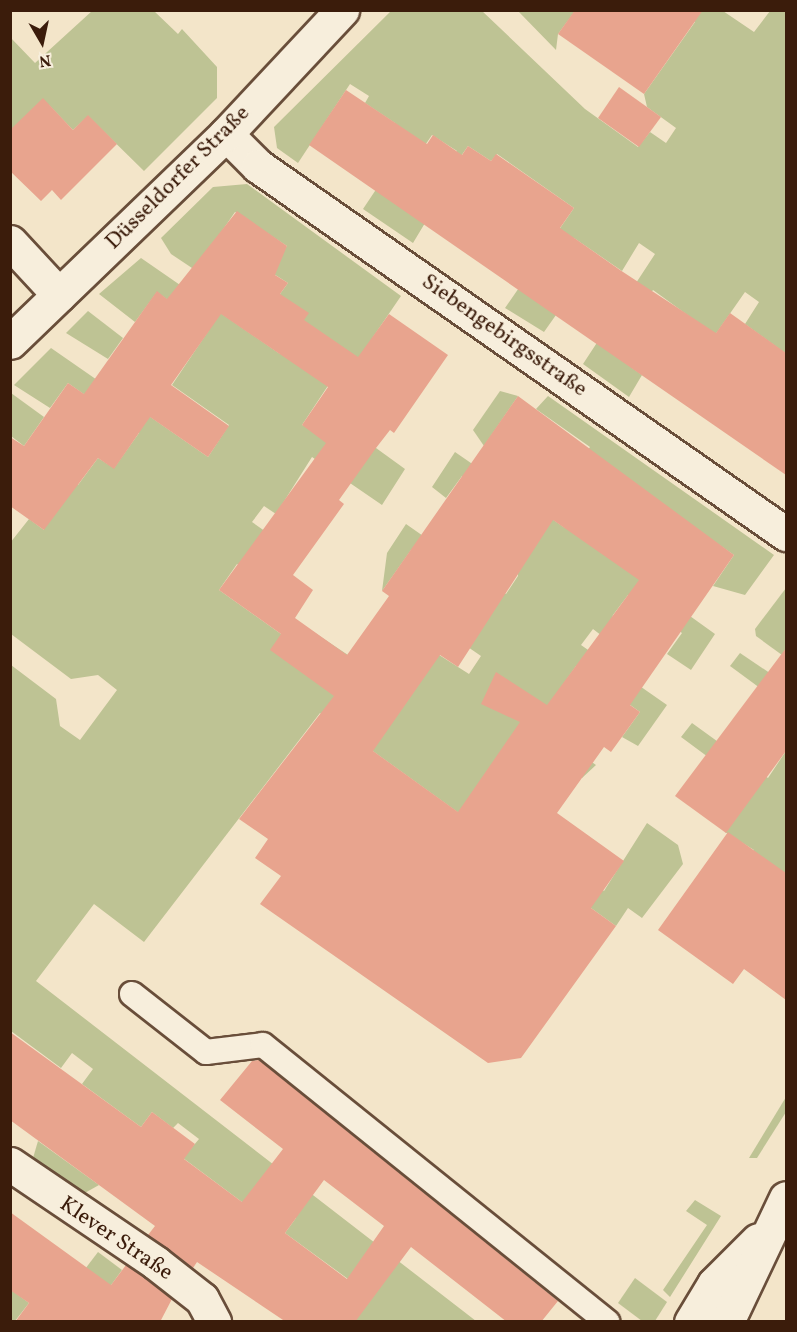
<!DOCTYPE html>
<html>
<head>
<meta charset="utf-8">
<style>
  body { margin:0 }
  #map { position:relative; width:797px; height:1332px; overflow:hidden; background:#f3e5c9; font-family:Vollkorn,serif }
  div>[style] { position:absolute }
  .green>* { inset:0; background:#bec394 }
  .building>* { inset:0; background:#e8a48e }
  .roads { filter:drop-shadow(2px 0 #694e3a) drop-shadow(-2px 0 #694e3a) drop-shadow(0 2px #694e3a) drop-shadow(0 -2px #694e3a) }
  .lane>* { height:24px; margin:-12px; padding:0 12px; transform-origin:12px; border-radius:12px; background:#f7eedc }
  .street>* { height:33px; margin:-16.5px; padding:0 16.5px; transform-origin:16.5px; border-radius:16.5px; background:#f7eedc }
  .secondary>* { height:33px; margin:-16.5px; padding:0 16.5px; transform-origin:16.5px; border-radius:16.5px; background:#f7eedc }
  span { translate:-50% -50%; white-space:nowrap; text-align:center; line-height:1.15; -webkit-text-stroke:4.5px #f7eedc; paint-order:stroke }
  .street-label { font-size:22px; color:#3b1c0b }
  .frame { position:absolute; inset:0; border:12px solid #3b1c0b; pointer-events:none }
  .north { position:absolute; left:12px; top:12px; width:60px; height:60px; -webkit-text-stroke:4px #f7eedc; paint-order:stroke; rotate:171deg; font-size:16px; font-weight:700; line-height:24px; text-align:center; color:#3b1c0b }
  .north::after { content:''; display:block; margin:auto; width:21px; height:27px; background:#3b1c0b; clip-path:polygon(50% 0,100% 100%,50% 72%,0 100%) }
</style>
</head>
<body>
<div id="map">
  <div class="green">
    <i style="clip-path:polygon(481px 10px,585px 109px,638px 147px,650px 132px,666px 143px,676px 128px,647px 107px,644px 94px,695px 22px,679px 11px,723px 11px,754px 32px,770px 11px,786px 11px,786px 397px,782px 403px,785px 353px,745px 324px,759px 302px,745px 292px,715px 335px,653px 290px,610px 352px,642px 375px,629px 397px,583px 364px,655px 254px,639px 243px,622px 271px,574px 238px,556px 315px,544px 332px,505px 308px,574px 208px,497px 154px,491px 161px,468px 146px,450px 172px,445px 169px,457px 151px,432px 135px,389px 198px,425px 223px,413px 243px,363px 209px,379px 185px,385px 138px,395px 123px,365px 103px,369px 96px,350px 84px,298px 163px,277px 148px,274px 127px,391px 11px)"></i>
    <i style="clip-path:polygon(92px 11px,154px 11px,178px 34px,182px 29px,217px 67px,217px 98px,144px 171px,88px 116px,73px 130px,49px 105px,11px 144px,10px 37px,35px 63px)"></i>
    <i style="clip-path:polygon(518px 11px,575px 11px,558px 34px,556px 50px)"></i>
    <i style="clip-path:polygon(247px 184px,401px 296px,373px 337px,365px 362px,339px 369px,302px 425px,376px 448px,405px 469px,382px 505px,312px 457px,276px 514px,264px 506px,252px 522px,296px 553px,245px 569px,237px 564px,219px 590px,281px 634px,312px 631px,348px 655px,436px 653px,469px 674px,481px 656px,449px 634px,411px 550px,382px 591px,387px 553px,406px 524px,506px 594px,518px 576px,517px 516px,462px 476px,446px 498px,432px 487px,455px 452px,565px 528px,557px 496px,590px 447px,536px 409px,548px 396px,774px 555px,745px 595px,713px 586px,734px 555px,670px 511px,651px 588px,715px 634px,691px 670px,667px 654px,682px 633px,628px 595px,613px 615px,606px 639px,593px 629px,581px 645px,667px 705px,638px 746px,622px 737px,640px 712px,576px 666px,547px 707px,523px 713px,596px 765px,582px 778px,523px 736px,539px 844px,604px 891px,647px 823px,678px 845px,683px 864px,642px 918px,628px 908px,616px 926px,320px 713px,144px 942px,94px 904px,36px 981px,476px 1321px,355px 1321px,348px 1279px,285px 1233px,296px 1218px,242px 1202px,183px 1158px,199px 1139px,178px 1123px,173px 1128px,152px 1112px,141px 1127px,82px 1084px,93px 1069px,72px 1053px,61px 1068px,11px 1031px,11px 665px,56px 699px,60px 726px,80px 740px,117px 690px,98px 675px,71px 679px,11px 634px,10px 543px,29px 519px,44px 530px,46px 463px,78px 485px,98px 458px,114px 468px,139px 433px,68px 383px,50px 408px,14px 385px,51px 348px,208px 457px,229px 425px,172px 385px,209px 330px,157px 292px,135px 322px,99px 294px,141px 258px,280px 354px,264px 316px,288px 283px,269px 271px,287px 246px,235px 212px,195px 270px,171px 254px,161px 238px,213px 187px)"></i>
    <i style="clip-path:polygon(88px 311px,123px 338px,108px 359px,66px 333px)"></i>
    <i style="clip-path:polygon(500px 391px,518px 396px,484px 446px,473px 430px)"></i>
    <i style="clip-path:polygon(11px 393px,44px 417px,24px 446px,11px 436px)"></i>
    <i style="clip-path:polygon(786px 588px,786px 648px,782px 655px,756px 636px,755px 629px)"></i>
    <i style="clip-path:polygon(740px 653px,786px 684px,786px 707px,730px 666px)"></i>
    <i style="clip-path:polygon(692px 723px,768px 778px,786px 751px,786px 876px,777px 891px,742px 867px,754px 850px,725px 832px,754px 791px,681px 737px)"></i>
    <i style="clip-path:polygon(786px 1097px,786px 1112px,757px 1158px,749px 1158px)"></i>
    <i style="clip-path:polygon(38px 1141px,99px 1185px,83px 1194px,33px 1158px)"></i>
    <i style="clip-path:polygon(695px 1200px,721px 1216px,670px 1297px,663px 1290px,707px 1225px,686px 1211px)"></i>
    <i style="clip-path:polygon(98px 1252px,122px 1270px,85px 1321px,79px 1277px)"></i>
    <i style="clip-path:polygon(635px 1278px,667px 1302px,655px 1321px,642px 1321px,618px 1303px)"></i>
    <i style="clip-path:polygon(10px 1289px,29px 1303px,15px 1321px,11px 1321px)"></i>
  </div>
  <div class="building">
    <i style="clip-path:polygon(575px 10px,703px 10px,644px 94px,558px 34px)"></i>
    <i style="clip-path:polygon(619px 87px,661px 117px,639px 147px,598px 118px)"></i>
    <i style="clip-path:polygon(346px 90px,427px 144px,433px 135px,462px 155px,468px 146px,491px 161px,496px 154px,574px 208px,560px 228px,620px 270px,716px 333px,730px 313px,786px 353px,786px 475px,309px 145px)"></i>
    <i style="clip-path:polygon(43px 98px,73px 130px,88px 115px,117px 144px,61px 200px,52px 190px,41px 201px,10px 171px,10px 130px)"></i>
    <i style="clip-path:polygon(evenodd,237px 211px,287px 246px,275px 275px,288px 283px,280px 294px,309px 313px,304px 320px,358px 357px,389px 314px,448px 355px,394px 433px,390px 430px,376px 448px,339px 500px,344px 504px,293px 575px,313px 590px,295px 618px,347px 655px,389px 596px,382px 591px,518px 396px,734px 555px,630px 705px,640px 712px,611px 752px,604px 747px,557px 813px,624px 861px,591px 908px,616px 926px,521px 1058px,488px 1063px,260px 904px,281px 876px,255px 858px,268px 839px,239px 819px,334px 696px,270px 650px,281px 634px,219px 590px,326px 443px,302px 425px,328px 387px,221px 314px,171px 385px,229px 426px,208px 457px,150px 417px,114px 469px,98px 458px,44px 530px,10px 506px,10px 437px,24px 446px,68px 383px,84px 394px,157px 291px,167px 299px,237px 211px,553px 520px,639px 580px,547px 705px,496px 672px,481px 704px,520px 722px,458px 812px,373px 751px,440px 655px,458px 667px,553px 520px)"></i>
    <i style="clip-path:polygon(786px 648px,786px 751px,726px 833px,675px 796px)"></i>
    <i style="clip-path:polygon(728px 832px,786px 873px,786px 1000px,744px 969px,733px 984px,658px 930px)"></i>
    <i style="clip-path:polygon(evenodd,10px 1032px,141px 1127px,152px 1112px,195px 1144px,184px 1159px,242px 1202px,283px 1149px,220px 1100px,252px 1061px,259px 1060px,558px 1301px,541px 1322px,507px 1322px,411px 1247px,355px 1322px,286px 1322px,197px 1262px,193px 1268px,148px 1235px,155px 1226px,10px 1120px,10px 1032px,324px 1180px,384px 1226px,347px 1279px,285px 1233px,324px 1180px)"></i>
    <i style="clip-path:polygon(10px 1212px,111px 1285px,126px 1265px,145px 1278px,172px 1299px,160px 1322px,15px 1322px,29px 1303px,10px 1290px)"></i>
  </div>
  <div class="roads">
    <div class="lane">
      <i style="left:132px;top:994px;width:94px;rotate:38.1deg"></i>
      <i style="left:206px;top:1052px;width:57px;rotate:-7deg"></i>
      <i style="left:263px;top:1045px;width:442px;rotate:38.8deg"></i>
    </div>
    <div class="street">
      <i style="left:226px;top:134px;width:45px;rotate:45deg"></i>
      <i style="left:258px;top:166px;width:644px;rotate:34.88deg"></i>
      <i style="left:10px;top:242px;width:72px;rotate:47.2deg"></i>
      <i style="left:10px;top:342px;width:300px;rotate:-43.9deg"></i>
      <i style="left:226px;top:134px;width:170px;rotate:-46.9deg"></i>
      <i style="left:10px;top:1164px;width:176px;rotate:34.1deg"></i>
      <i style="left:156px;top:1263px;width:58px;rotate:38deg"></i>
      <i style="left:202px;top:1299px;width:26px;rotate:62deg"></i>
    </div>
    <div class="secondary">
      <i style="left:691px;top:1322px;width:44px;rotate:-58.8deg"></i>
      <i style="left:714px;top:1284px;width:62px;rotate:-45deg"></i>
      <i style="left:727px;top:1322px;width:137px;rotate:-64.6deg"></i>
    </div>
  </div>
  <div class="street-label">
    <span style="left:178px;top:178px;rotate:-45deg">Düsseldorfer Straße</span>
    <span style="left:504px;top:336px;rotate:35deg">Siebengebirgsstraße</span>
    <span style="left:116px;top:1239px;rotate:34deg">Klever Straße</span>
  </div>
  <div class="frame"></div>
  <div class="north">N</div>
</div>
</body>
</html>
